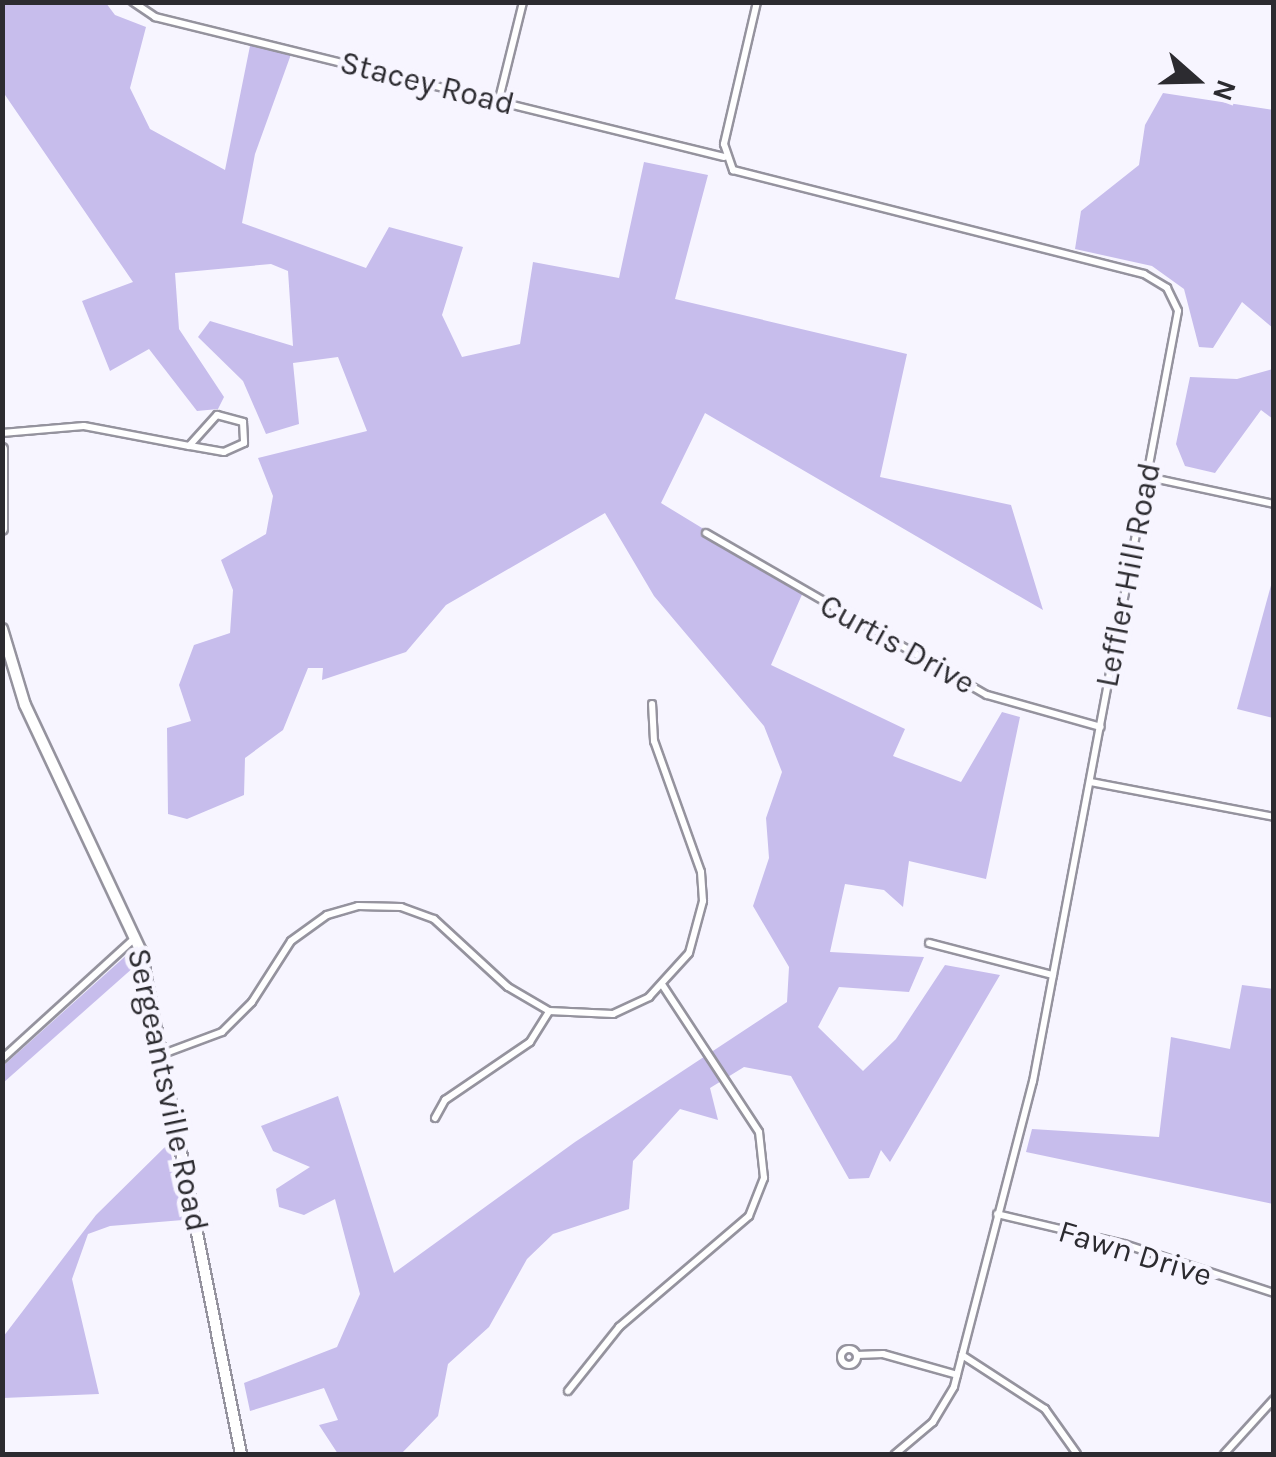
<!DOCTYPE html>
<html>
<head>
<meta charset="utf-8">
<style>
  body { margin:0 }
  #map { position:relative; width:1276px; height:1457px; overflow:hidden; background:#f7f5ff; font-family:Karla,sans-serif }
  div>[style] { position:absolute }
  .green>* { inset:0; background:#c7bdec }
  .roads { filter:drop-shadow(2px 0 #95939e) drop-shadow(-2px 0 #95939e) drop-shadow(0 2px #95939e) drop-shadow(0 -2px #95939e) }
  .minor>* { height:6px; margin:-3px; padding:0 3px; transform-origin:3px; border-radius:3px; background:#fff }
  .minor>.ring { margin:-3px; padding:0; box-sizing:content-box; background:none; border:6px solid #fff; border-radius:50% }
  .secondary>* { height:10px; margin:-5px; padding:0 5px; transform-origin:5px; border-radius:5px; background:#fff }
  span { translate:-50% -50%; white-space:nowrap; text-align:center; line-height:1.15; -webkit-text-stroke:9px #f7f5ff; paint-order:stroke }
  .street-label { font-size:32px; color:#2c2b30 }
  .frame { position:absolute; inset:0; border:5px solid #2c2b30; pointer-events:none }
  .north { position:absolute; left:1146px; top:30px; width:100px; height:100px; -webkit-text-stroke:8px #f7f5ff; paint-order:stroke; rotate:110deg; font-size:28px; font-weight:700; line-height:40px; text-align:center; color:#2c2b30 }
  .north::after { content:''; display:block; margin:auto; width:35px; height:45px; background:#2c2b30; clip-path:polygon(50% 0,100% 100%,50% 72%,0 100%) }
</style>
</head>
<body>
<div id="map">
  <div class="green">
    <i style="clip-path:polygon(2px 3px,106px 3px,115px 15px,146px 27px,130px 88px,150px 129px,225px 170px,252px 36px,294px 46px,255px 154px,242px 223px,366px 268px,389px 227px,463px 247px,442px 315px,462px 357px,520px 344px,533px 262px,619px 278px,644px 162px,708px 175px,675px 299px,907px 354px,880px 477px,1011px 505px,1043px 610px,705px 413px,661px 503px,804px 590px,771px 665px,905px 729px,893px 756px,961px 782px,1002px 712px,1020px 717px,986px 879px,909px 861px,903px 907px,884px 890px,845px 884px,830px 952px,924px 957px,909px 992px,839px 987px,818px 1027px,863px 1071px,896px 1039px,945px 965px,1000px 975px,890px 1162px,881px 1150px,869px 1178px,849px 1179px,791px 1076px,744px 1067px,710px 1088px,718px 1120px,680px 1109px,633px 1161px,629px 1209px,553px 1234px,527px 1259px,489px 1327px,448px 1364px,438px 1416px,401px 1454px,338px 1454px,319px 1425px,338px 1420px,324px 1388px,250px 1411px,244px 1383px,337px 1347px,360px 1294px,335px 1199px,304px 1215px,279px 1207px,276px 1189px,310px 1167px,273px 1151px,261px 1126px,338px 1096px,394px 1273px,575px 1142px,787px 1002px,789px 967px,753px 906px,769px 858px,766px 818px,782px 772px,764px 726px,654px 596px,605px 513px,446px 605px,406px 652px,322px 680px,323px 668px,308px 668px,283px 730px,245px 758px,244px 795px,187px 819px,168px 814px,167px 728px,191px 721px,179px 685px,194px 645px,230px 633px,233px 590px,221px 560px,266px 534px,273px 496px,258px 458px,367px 431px,338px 357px,293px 363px,299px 424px,266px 434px,243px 381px,198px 337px,210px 321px,293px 346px,288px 271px,271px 264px,175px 273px,179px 329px,224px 397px,218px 409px,197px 411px,149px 349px,110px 371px,82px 301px,133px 282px,3px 92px)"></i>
    <i style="clip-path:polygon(1163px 93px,1273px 110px,1273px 328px,1242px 302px,1213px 348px,1199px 347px,1184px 289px,1152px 266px,1075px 249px,1081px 211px,1139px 165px,1145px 125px)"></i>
    <i style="clip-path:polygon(1273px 369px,1273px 419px,1261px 410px,1215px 473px,1185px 466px,1176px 444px,1190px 377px,1237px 379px)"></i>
    <i style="clip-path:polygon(1273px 578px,1273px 718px,1237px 709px)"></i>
    <i style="clip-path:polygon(130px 952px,134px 967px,3px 1083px,3px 1066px)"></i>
    <i style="clip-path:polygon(1242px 985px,1273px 989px,1273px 1204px,1026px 1152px,1032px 1129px,1159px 1137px,1171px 1037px,1230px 1049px)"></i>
    <i style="clip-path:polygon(169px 1143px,183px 1220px,110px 1226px,88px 1234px,72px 1279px,99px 1394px,3px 1398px,3px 1337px,96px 1215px)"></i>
  </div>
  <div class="roads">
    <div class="minor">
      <i style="left:133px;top:2px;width:27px;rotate:34deg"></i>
      <i style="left:155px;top:17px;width:586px;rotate:13.82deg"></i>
      <i style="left:757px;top:2px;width:146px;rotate:103.1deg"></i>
      <i style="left:724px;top:144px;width:28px;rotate:71deg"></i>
      <i style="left:733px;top:170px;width:424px;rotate:14.2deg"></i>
      <i style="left:1144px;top:274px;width:27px;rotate:31deg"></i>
      <i style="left:1167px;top:288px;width:25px;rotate:64deg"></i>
      <i style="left:1178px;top:311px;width:784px;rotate:100.66deg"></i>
      <i style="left:1033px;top:1081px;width:316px;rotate:104.5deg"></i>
      <i style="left:954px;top:1387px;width:41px;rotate:121deg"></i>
      <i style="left:933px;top:1422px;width:50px;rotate:139.9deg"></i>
      <i style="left:499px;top:99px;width:100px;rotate:-76.1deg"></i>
      <i style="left:217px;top:415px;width:27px;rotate:15deg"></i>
      <i style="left:243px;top:422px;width:21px;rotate:87deg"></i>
      <i style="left:244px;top:443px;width:22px;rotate:156deg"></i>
      <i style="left:224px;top:452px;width:36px;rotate:-170deg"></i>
      <i style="left:189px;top:446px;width:42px;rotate:-47.9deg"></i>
      <i style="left:2px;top:433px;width:82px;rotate:-4.9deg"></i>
      <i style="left:84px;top:426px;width:107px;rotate:10.8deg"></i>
      <i style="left:1148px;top:477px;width:129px;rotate:12.1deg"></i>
      <i style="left:706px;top:533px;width:324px;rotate:30deg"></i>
      <i style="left:987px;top:695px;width:118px;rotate:15.7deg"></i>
      <i style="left:1091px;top:782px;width:186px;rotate:10.8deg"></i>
      <i style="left:929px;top:943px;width:128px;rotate:14.5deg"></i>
      <i style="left:163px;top:1054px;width:63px;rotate:-20.4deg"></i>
      <i style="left:222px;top:1032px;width:42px;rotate:-45deg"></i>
      <i style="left:252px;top:1002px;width:72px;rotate:-57.4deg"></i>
      <i style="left:291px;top:941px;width:44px;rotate:-35.8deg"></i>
      <i style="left:327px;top:915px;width:32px;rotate:-16deg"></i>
      <i style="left:358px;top:906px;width:43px;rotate:1.3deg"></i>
      <i style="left:401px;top:907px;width:35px;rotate:20deg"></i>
      <i style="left:434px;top:919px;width:100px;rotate:42.6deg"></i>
      <i style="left:508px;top:987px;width:48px;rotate:30.3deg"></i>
      <i style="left:549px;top:1011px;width:64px;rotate:2.7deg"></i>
      <i style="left:613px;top:1014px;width:40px;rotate:-25deg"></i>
      <i style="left:649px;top:997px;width:59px;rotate:-47.7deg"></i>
      <i style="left:689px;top:953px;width:54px;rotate:-74.9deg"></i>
      <i style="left:703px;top:901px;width:29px;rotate:-94deg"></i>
      <i style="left:701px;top:872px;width:139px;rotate:-109.7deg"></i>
      <i style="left:654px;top:741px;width:37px;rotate:-93deg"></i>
      <i style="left:2px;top:1059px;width:180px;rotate:-42.3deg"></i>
      <i style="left:435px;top:1118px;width:21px;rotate:-61deg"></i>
      <i style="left:445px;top:1100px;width:103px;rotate:-34.3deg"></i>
      <i style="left:530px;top:1042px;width:36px;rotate:-58deg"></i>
      <i style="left:997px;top:1214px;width:130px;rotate:13.3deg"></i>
      <i style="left:1124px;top:1244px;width:158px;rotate:18.1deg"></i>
      <i class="ring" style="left:841px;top:1349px;width:10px;height:10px"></i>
      <i style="left:857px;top:1355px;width:26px;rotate:-2deg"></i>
      <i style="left:883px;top:1354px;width:77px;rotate:15.8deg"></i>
      <i style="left:962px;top:1355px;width:99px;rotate:33deg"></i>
      <i style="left:1045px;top:1409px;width:55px;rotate:54.6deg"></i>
      <i style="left:568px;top:1391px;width:82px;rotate:-51.4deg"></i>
      <i style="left:619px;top:1327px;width:171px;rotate:-40.5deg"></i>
      <i style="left:749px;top:1216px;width:41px;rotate:-68.5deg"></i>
      <i style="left:764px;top:1178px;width:46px;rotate:-96.2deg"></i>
      <i style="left:759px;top:1132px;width:175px;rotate:-123.3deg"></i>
      <i style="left:1224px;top:1454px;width:74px;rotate:-47.7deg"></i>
    </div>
    <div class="secondary">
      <i style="left:2px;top:449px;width:80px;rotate:90deg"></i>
      <i style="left:2px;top:629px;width:79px;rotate:73.2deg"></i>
      <i style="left:25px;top:705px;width:272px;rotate:64.8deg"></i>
      <i style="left:141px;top:951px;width:513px;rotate:78.76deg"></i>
    </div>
  </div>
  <div class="street-label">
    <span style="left:427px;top:84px;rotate:14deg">Stacey Road</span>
    <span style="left:1129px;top:575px;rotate:-79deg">Leffler Hill Road</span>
    <span style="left:897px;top:645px;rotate:29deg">Curtis Drive</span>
    <span style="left:167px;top:1090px;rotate:78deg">Sergeantsville Road</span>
    <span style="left:1135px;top:1254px;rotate:17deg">Fawn Drive</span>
  </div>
  <div class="frame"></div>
  <div class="north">N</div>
</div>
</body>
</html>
